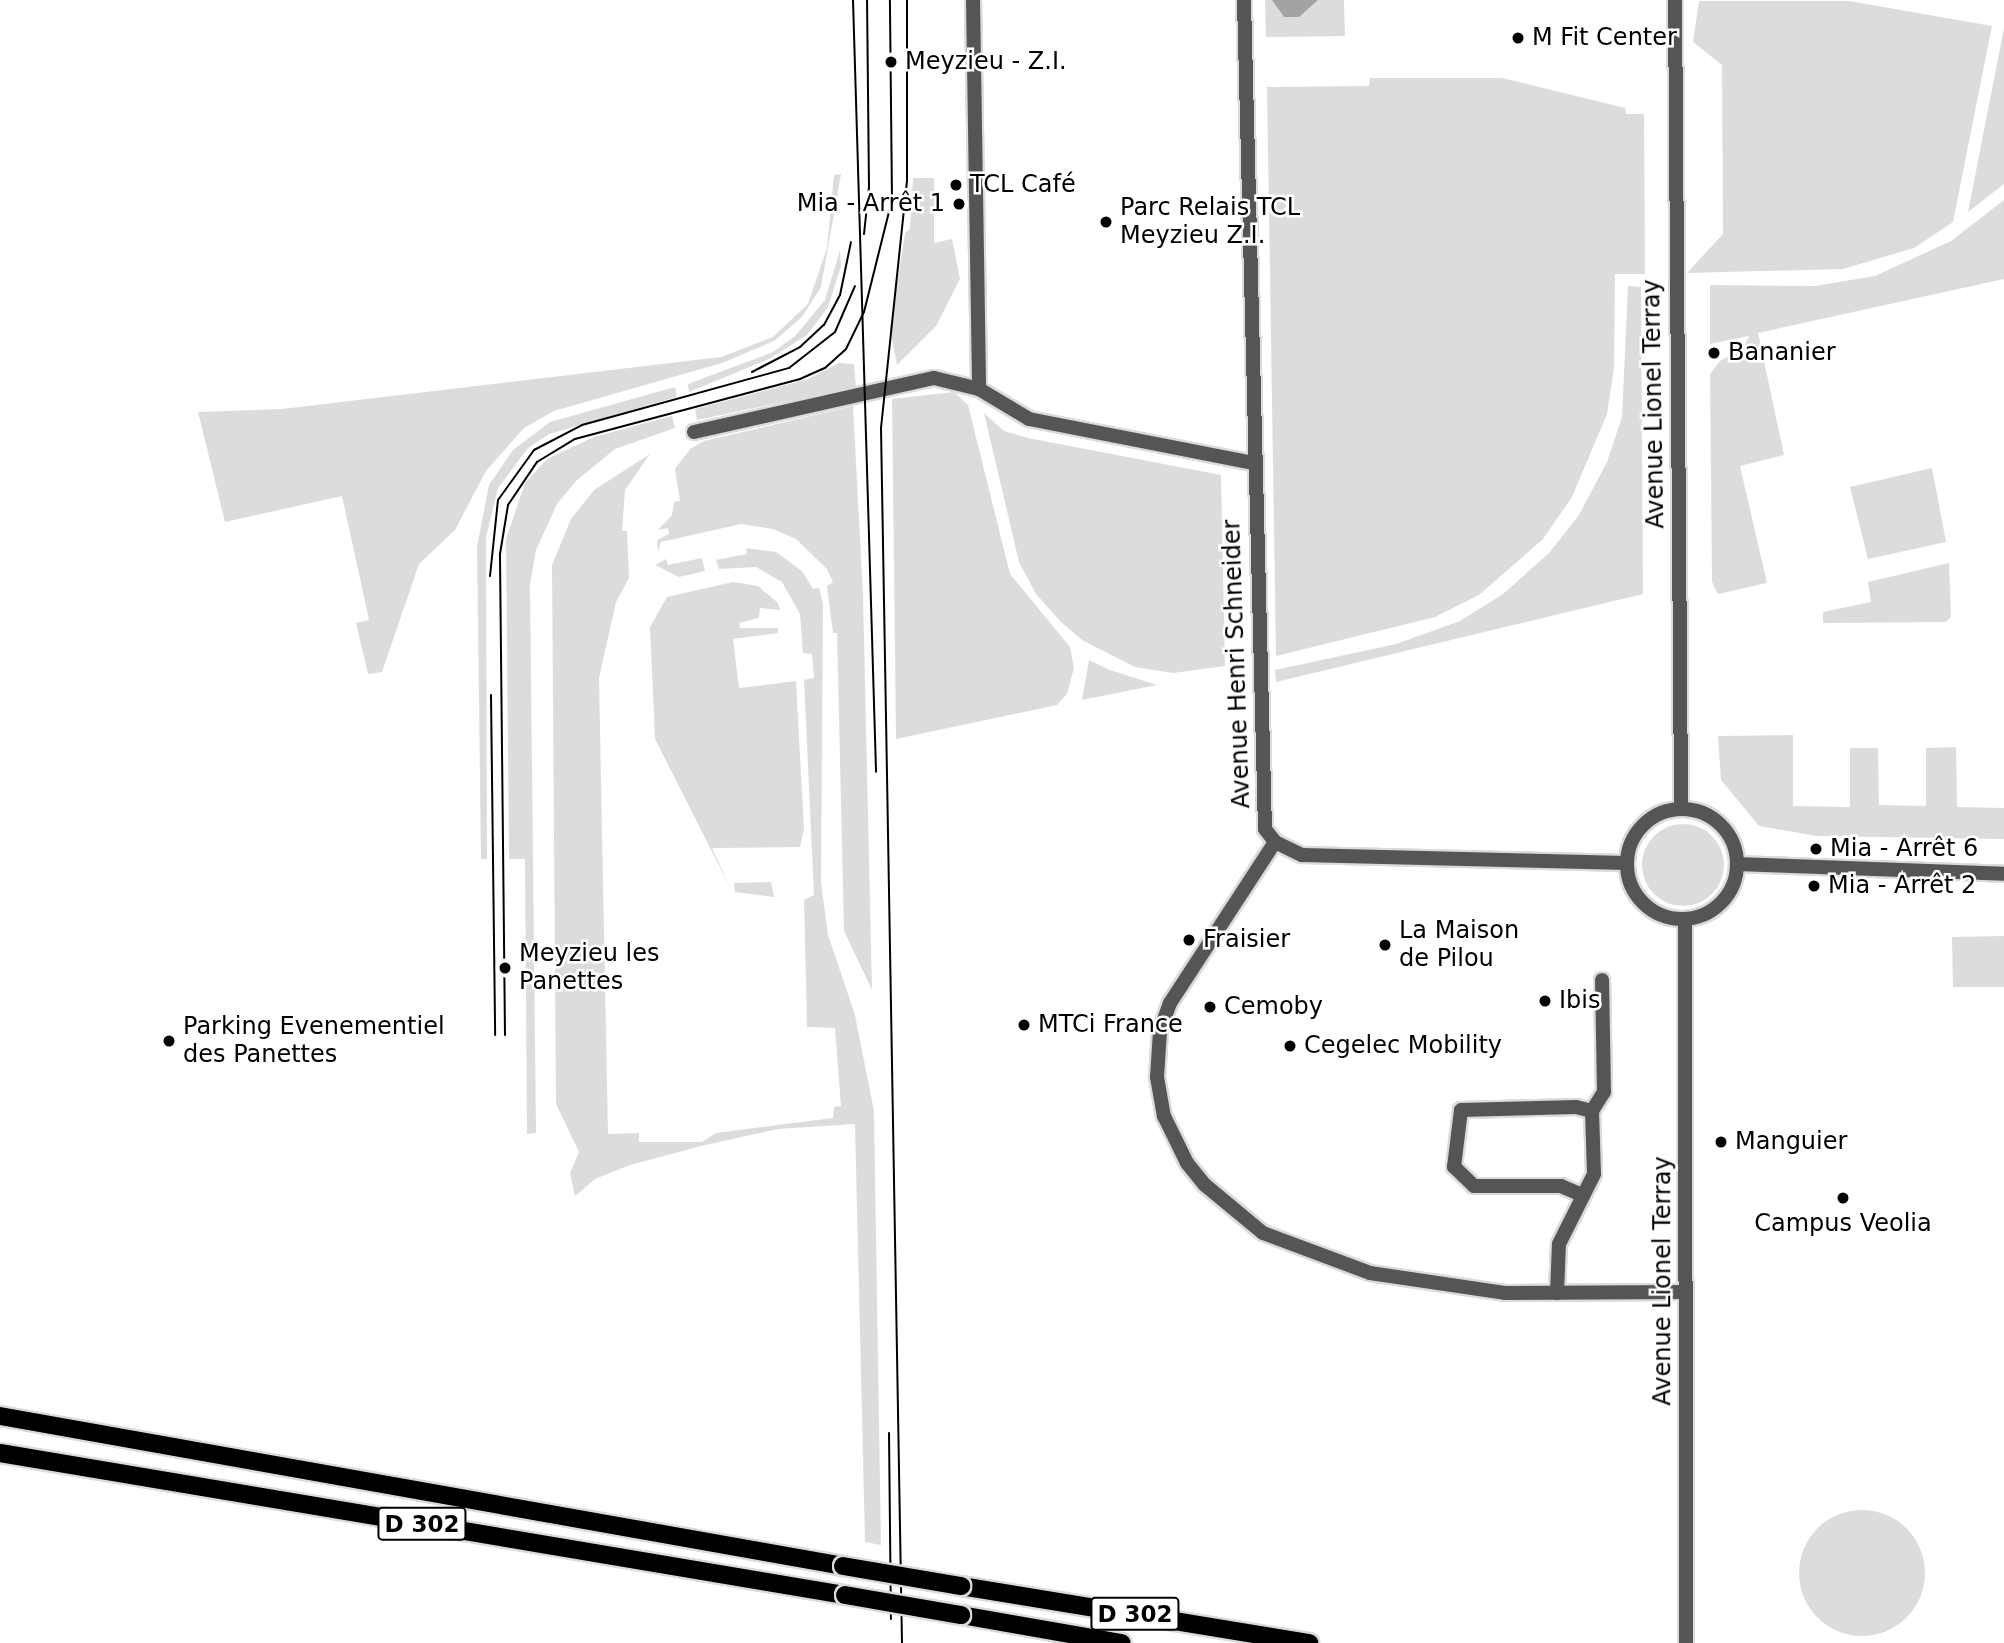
<!DOCTYPE html>
<html>
<head>
<meta charset="utf-8">
<style>
  body { margin:0 }
  #map { position:relative; width:2004px; height:1643px; overflow:hidden; background:#fff; font-family:"DejaVu Sans",sans-serif }
  div>[style] { position:absolute }
  .green>* { inset:0; background:#dcdcdc }
  .round { border-radius:50% }
  .water>* { inset:0; background:#a3a3a3 }
  .roads { filter:drop-shadow(2px 0 #dbdbdb) drop-shadow(-2px 0 #dbdbdb) drop-shadow(0 2px #dbdbdb) drop-shadow(0 -2px #dbdbdb) }
  .minor>* { height:14px; margin:-7px; padding:0 7px; transform-origin:7px; border-radius:7px; background:#555 }
  .minor>.ring { margin:-7px; padding:0; box-sizing:content-box; background:none; border:14px solid #555; border-radius:50% }
  .primary>* { height:18px; margin:-9px; padding:0 9px; transform-origin:9px; border-radius:9px; background:#000 }
  .tram>* { height:2px; margin:-1px; padding:0 1px; transform-origin:1px; border-radius:1px; background:#000 }
  .bridges { filter:drop-shadow(2px 0 #dbdbdb) drop-shadow(-2px 0 #dbdbdb) drop-shadow(0 2px #dbdbdb) drop-shadow(0 -2px #dbdbdb) }
  .primary-bridge>* { height:18px; margin:-9px; padding:0 9px; transform-origin:9px; border-radius:9px; background:#000 }
  .dots>* { width:19px; height:19px; translate:-50% -50%; box-sizing:border-box; border:4px solid #fff; border-radius:50% }
  span { translate:-50% -50%; white-space:nowrap; text-align:center; line-height:1.15; -webkit-text-stroke:5px #fff; paint-order:stroke }
  .shield-label span { padding:2px 5px; background:#fff; border:2px solid; border-radius:5px; -webkit-text-stroke-width:0 }
  .shield-label { font-size:23px; color:#000; font-weight:700 }
  .poi-label { font-size:24px; color:#000 }
  .left { translate:0 -50%; text-align:left }
  .right { translate:-100% -50%; text-align:right }
  .street-label { font-size:24px; color:#000 }
</style>
</head>
<body>
<div id="map">
  <div class="green">
    <i style="clip-path:polygon(1265px 0,1344px 0,1345px 36px,1266px 37px)"></i>
    <i style="clip-path:polygon(1699px 1px,1849px 1px,1992px 26px,1953px 222px,1914px 248px,1843px 269px,1687px 273px,1723px 234px,1722px 65px,1693px 42px)"></i>
    <i style="clip-path:polygon(2004px 28px,2004px 184px,1968px 212px)"></i>
    <i style="clip-path:polygon(1370px 78px,1502px 78px,1625px 108px,1626px 114px,1644px 114px,1645px 274px,1615px 274px,1614px 368px,1607px 414px,1572px 497px,1543px 539px,1479px 595px,1435px 617px,1276px 656px,1267px 87px,1369px 86px)"></i>
    <i style="clip-path:polygon(841px 174px,821px 287px,802px 317px,774px 341px,722px 363px,554px 411px,524px 428px,486px 471px,455px 530px,419px 564px,382px 672px,368px 674px,356px 623px,369px 620px,342px 496px,225px 522px,198px 412px,282px 409px,721px 357px,773px 337px,808px 304px,827px 248px,834px 175px)"></i>
    <i style="clip-path:polygon(913px 178px,934px 178px,934px 243px,952px 239px,960px 279px,936px 326px,897px 365px,890px 329px,905px 233px,910px 229px)"></i>
    <i style="clip-path:polygon(2004px 200px,2004px 279px,1758px 333px,1784px 455px,1740px 466px,1767px 583px,1718px 594px,1712px 582px,1710px 374px,1720px 361px,1744px 347px,1749px 336px,1710px 344px,1710px 285px,1815px 286px,1875px 276px,1951px 241px)"></i>
    <i style="clip-path:polygon(840px 250px,841px 266px,828px 307px,807px 335px,769px 359px,689px 392px,688px 384px,773px 352px,795px 336px,825px 300px)"></i>
    <i style="clip-path:polygon(1628px 286px,1641px 287px,1643px 594px,1276px 682px,1275px 670px,1396px 644px,1460px 621px,1503px 594px,1549px 553px,1579px 515px,1607px 462px,1622px 417px)"></i>
    <i style="clip-path:polygon(839px 363px,854px 364px,856px 387px,697px 420px,695px 409px,808px 379px)"></i>
    <i style="clip-path:polygon(675px 387px,677px 397px,549px 434px,528px 448px,498px 488px,486px 537px,487px 859px,481px 859px,477px 547px,489px 485px,513px 450px,550px 422px)"></i>
    <i style="clip-path:polygon(954px 392px,968px 405px,1010px 574px,1070px 647px,1074px 668px,1067px 694px,1057px 705px,896px 739px,892px 399px)"></i>
    <i style="clip-path:polygon(853px 406px,863px 594px,872px 990px,844px 931px,837px 633px,833px 633px,827px 586px,833px 582px,827px 569px,796px 539px,773px 529px,741px 524px,661px 542px,658px 552px,657px 540px,669px 534px,668px 528px,658px 530px,672px 515px,674px 502px,680px 501px,675px 469px,690px 449px,704px 441px)"></i>
    <i style="clip-path:polygon(984px 413px,1004px 431px,1028px 438px,1221px 475px,1225px 666px,1173px 673px,1135px 667px,1082px 640px,1061px 622px,1036px 594px,1019px 562px)"></i>
    <i style="clip-path:polygon(672px 416px,675px 428px,615px 449px,576px 481px,557px 504px,536px 550px,530px 584px,536px 1133px,527px 1134px,525px 859px,509px 859px,506px 539px,525px 483px,547px 459px,594px 437px)"></i>
    <i style="clip-path:polygon(650px 454px,625px 490px,622px 531px,627px 531px,629px 578px,616px 602px,599px 678px,608px 1134px,639px 1133px,639px 1142px,702px 1142px,716px 1133px,833px 1118px,834px 1107px,841px 1106px,835px 1028px,807px 1027px,804px 900px,814px 895px,804px 680px,814px 678px,812px 654px,803px 653px,800px 614px,782px 582px,756px 567px,719px 569px,716px 560px,747px 554px,746px 548px,776px 552px,802px 571px,813px 589px,819px 588px,823px 604px,821px 882px,828px 935px,855px 1015px,874px 1111px,881px 1545px,865px 1542px,855px 1124px,778px 1129px,701px 1146px,630px 1165px,595px 1179px,575px 1196px,570px 1173px,579px 1152px,556px 1104px,552px 565px,571px 519px,594px 490px)"></i>
    <i style="clip-path:polygon(1932px 468px,1946px 542px,1868px 559px,1850px 487px)"></i>
    <i style="clip-path:polygon(702px 558px,705px 571px,679px 577px,655px 565px,666px 559px,668px 565px)"></i>
    <i style="clip-path:polygon(1949px 563px,1951px 617px,1946px 622px,1823px 623px,1823px 612px,1871px 602px,1868px 582px)"></i>
    <i style="clip-path:polygon(733px 582px,758px 586px,778px 603px,780px 610px,760px 608px,759px 618px,739px 623px,740px 628px,778px 628px,778px 633px,733px 639px,739px 688px,796px 681px,804px 829px,800px 847px,712px 848px,731px 889px,655px 739px,650px 627px,667px 597px)"></i>
    <i style="clip-path:polygon(1089px 660px,1110px 670px,1157px 685px,1082px 700px)"></i>
    <i style="clip-path:polygon(1793px 735px,1793px 806px,1850px 807px,1850px 748px,1878px 748px,1879px 805px,1926px 806px,1926px 748px,1956px 747px,1957px 807px,2004px 808px,2004px 839px,1817px 836px,1759px 826px,1721px 780px,1718px 736px)"></i>
    <i class="round" style="left:1642px;top:824px;width:82px;height:82px"></i>
    <i style="clip-path:polygon(771px 882px,774px 897px,735px 892px,734px 883px)"></i>
    <i style="clip-path:polygon(2004px 936px,2004px 987px,1953px 987px,1952px 937px)"></i>
    <i class="round" style="left:1799px;top:1510px;width:126px;height:126px"></i>
  </div>
  <div class="water">
    <i style="clip-path:polygon(1272px 0,1318px 0,1299px 17px,1284px 17px)"></i>
  </div>
  <div class="roads">
    <div class="minor">
      <i style="left:973px;top:0;width:389px;rotate:89.1deg"></i>
      <i style="left:979px;top:389px;width:58px;rotate:31deg"></i>
      <i style="left:1029px;top:419px;width:228px;rotate:11.1deg"></i>
      <i style="left:1244px;top:0;width:829px;rotate:88.55deg"></i>
      <i style="left:1265px;top:829px;width:16px;rotate:52deg"></i>
      <i style="left:1275px;top:842px;width:30px;rotate:26deg"></i>
      <i style="left:1302px;top:855px;width:324px;rotate:1.4deg"></i>
      <i style="left:1675px;top:0;width:808px;rotate:89.57deg"></i>
      <i style="left:694px;top:432px;width:246px;rotate:-12.7deg"></i>
      <i style="left:934px;top:378px;width:46px;rotate:13.7deg"></i>
      <i class="ring" style="left:1627px;top:809px;width:96px;height:96px"></i>
      <i style="left:1275px;top:842px;width:192px;rotate:123.1deg"></i>
      <i style="left:1170px;top:1003px;width:30px;rotate:110deg"></i>
      <i style="left:1160px;top:1031px;width:46px;rotate:93.7deg"></i>
      <i style="left:1157px;top:1077px;width:40px;rotate:80deg"></i>
      <i style="left:1164px;top:1116px;width:52px;rotate:63.9deg"></i>
      <i style="left:1187px;top:1163px;width:28px;rotate:51deg"></i>
      <i style="left:1205px;top:1185px;width:75px;rotate:39.6deg"></i>
      <i style="left:1263px;top:1233px;width:114px;rotate:20.5deg"></i>
      <i style="left:1370px;top:1273px;width:136px;rotate:8.4deg"></i>
      <i style="left:1505px;top:1293px;width:181px;rotate:-0.3deg"></i>
      <i style="left:1737px;top:864px;width:267px;rotate:2.1deg"></i>
      <i style="left:1685px;top:920px;width:723px;rotate:89.92deg"></i>
      <i style="left:1582px;top:1195px;width:23px;rotate:-157deg"></i>
      <i style="left:1561px;top:1186px;width:87px;rotate:180deg"></i>
      <i style="left:1474px;top:1186px;width:28px;rotate:-136deg"></i>
      <i style="left:1454px;top:1167px;width:57px;rotate:-83deg"></i>
      <i style="left:1461px;top:1110px;width:115px;rotate:-1.5deg"></i>
      <i style="left:1576px;top:1107px;width:16px;rotate:14deg"></i>
      <i style="left:1557px;top:1293px;width:49px;rotate:-87.7deg"></i>
      <i style="left:1559px;top:1244px;width:78px;rotate:-63.4deg"></i>
      <i style="left:1594px;top:1174px;width:63px;rotate:-91.8deg"></i>
      <i style="left:1592px;top:1111px;width:22px;rotate:-58deg"></i>
      <i style="left:1604px;top:1092px;width:112px;rotate:-91deg"></i>
    </div>
    <div class="primary">
      <i style="left:0;top:1416px;width:856px;rotate:10.09deg"></i>
      <i style="left:0;top:1453px;width:857px;rotate:9.54deg"></i>
      <i style="left:961px;top:1586px;width:353px;rotate:9.3deg"></i>
      <i style="left:961px;top:1615px;width:163px;rotate:9.9deg"></i>
    </div>
  </div>
  <div class="tram">
    <i style="left:853px;top:0;width:772px;rotate:88.29deg"></i>
    <i style="left:864px;top:234px;width:47px;rotate:-83.9deg"></i>
    <i style="left:869px;top:187px;width:187px;rotate:-90.6deg"></i>
    <i style="left:752px;top:372px;width:54px;rotate:-27.5deg"></i>
    <i style="left:800px;top:347px;width:33px;rotate:-43deg"></i>
    <i style="left:824px;top:325px;width:34px;rotate:-62deg"></i>
    <i style="left:840px;top:295px;width:54px;rotate:-78.3deg"></i>
    <i style="left:490px;top:576px;width:76px;rotate:-84deg"></i>
    <i style="left:498px;top:500px;width:62px;rotate:-54.2deg"></i>
    <i style="left:534px;top:450px;width:54px;rotate:-27.5deg"></i>
    <i style="left:582px;top:425px;width:215px;rotate:-15.4deg"></i>
    <i style="left:789px;top:368px;width:58px;rotate:-38deg"></i>
    <i style="left:835px;top:332px;width:50px;rotate:-66.5deg"></i>
    <i style="left:491px;top:695px;width:340px;rotate:89.3deg"></i>
    <i style="left:505px;top:1035px;width:481px;rotate:-90.6deg"></i>
    <i style="left:500px;top:554px;width:50px;rotate:-80.7deg"></i>
    <i style="left:508px;top:505px;width:52px;rotate:-56deg"></i>
    <i style="left:537px;top:462px;width:44px;rotate:-31.2deg"></i>
    <i style="left:575px;top:439px;width:233px;rotate:-14.9deg"></i>
    <i style="left:800px;top:379px;width:27px;rotate:-24deg"></i>
    <i style="left:825px;top:368px;width:28px;rotate:-42deg"></i>
    <i style="left:846px;top:349px;width:41px;rotate:-64.1deg"></i>
    <i style="left:864px;top:312px;width:115px;rotate:-76deg"></i>
    <i style="left:892px;top:200px;width:200px;rotate:-90.6deg"></i>
    <i style="left:889px;top:1433px;width:186px;rotate:89.4deg"></i>
    <i style="left:902px;top:1643px;width:1215px;rotate:-90.99deg"></i>
    <i style="left:881px;top:428px;width:250px;rotate:-84deg"></i>
    <i style="left:907px;top:179px;width:179px;rotate:-90deg"></i>
  </div>
  <div class="bridges">
    <div class="primary-bridge">
      <i style="left:843px;top:1566px;width:120px;rotate:9.6deg"></i>
      <i style="left:845px;top:1595px;width:118px;rotate:9.8deg"></i>
    </div>
  </div>
  <div class="dots">
    <i style="left:1518px;top:38px;background:#000"></i>
    <i style="left:891px;top:62px;background:#000"></i>
    <i style="left:956px;top:185px;background:#000"></i>
    <i style="left:959px;top:204px;background:#000"></i>
    <i style="left:1106px;top:222px;background:#000"></i>
    <i style="left:1714px;top:353px;background:#000"></i>
    <i style="left:1816px;top:849px;background:#000"></i>
    <i style="left:1814px;top:886px;background:#000"></i>
    <i style="left:1189px;top:940px;background:#000"></i>
    <i style="left:1385px;top:945px;background:#000"></i>
    <i style="left:505px;top:968px;background:#000"></i>
    <i style="left:1545px;top:1001px;background:#000"></i>
    <i style="left:1210px;top:1007px;background:#000"></i>
    <i style="left:1024px;top:1025px;background:#000"></i>
    <i style="left:169px;top:1041px;background:#000"></i>
    <i style="left:1290px;top:1046px;background:#000"></i>
    <i style="left:1721px;top:1142px;background:#000"></i>
    <i style="left:1843px;top:1198px;background:#000"></i>
  </div>
  <div class="shield-label">
    <span style="left:422px;top:1524px">D 302</span>
    <span style="left:1135px;top:1614px">D 302</span>
  </div>
  <div class="poi-label">
    <span class="left" style="left:1532px;top:38px">M Fit Center</span>
    <span class="left" style="left:905px;top:62px">Meyzieu - Z.I.</span>
    <span class="left" style="left:970px;top:185px">TCL Café</span>
    <span class="right" style="left:945px;top:204px">Mia - Arrêt 1</span>
    <span class="left" style="left:1120px;top:222px">Parc Relais TCL<br>Meyzieu Z.I.</span>
    <span class="left" style="left:1728px;top:353px">Bananier</span>
    <span class="left" style="left:1830px;top:849px">Mia - Arrêt 6</span>
    <span class="left" style="left:1828px;top:886px">Mia - Arrêt 2</span>
    <span class="left" style="left:1399px;top:945px">La Maison<br>de Pilou</span>
    <span class="left" style="left:1203px;top:940px">Fraisier</span>
    <span class="left" style="left:519px;top:968px">Meyzieu les<br>Panettes</span>
    <span class="left" style="left:1559px;top:1001px">Ibis</span>
    <span class="left" style="left:1224px;top:1007px">Cemoby</span>
    <span class="left" style="left:1038px;top:1025px">MTCi France</span>
    <span class="left" style="left:183px;top:1041px">Parking Evenementiel<br>des Panettes</span>
    <span class="left" style="left:1304px;top:1046px">Cegelec Mobility</span>
    <span class="left" style="left:1735px;top:1142px">Manguier</span>
    <span style="left:1843px;top:1224px">Campus Veolia</span>
  </div>
  <div class="street-label">
    <span style="left:1654px;top:404px;rotate:-91deg">Avenue Lionel Terray</span>
    <span style="left:1237px;top:664px;rotate:-92deg">Avenue Henri Schneider</span>
    <span style="left:1663px;top:1281px;rotate:-90deg">Avenue Lionel Terray</span>
  </div>
</div>
</body>
</html>
